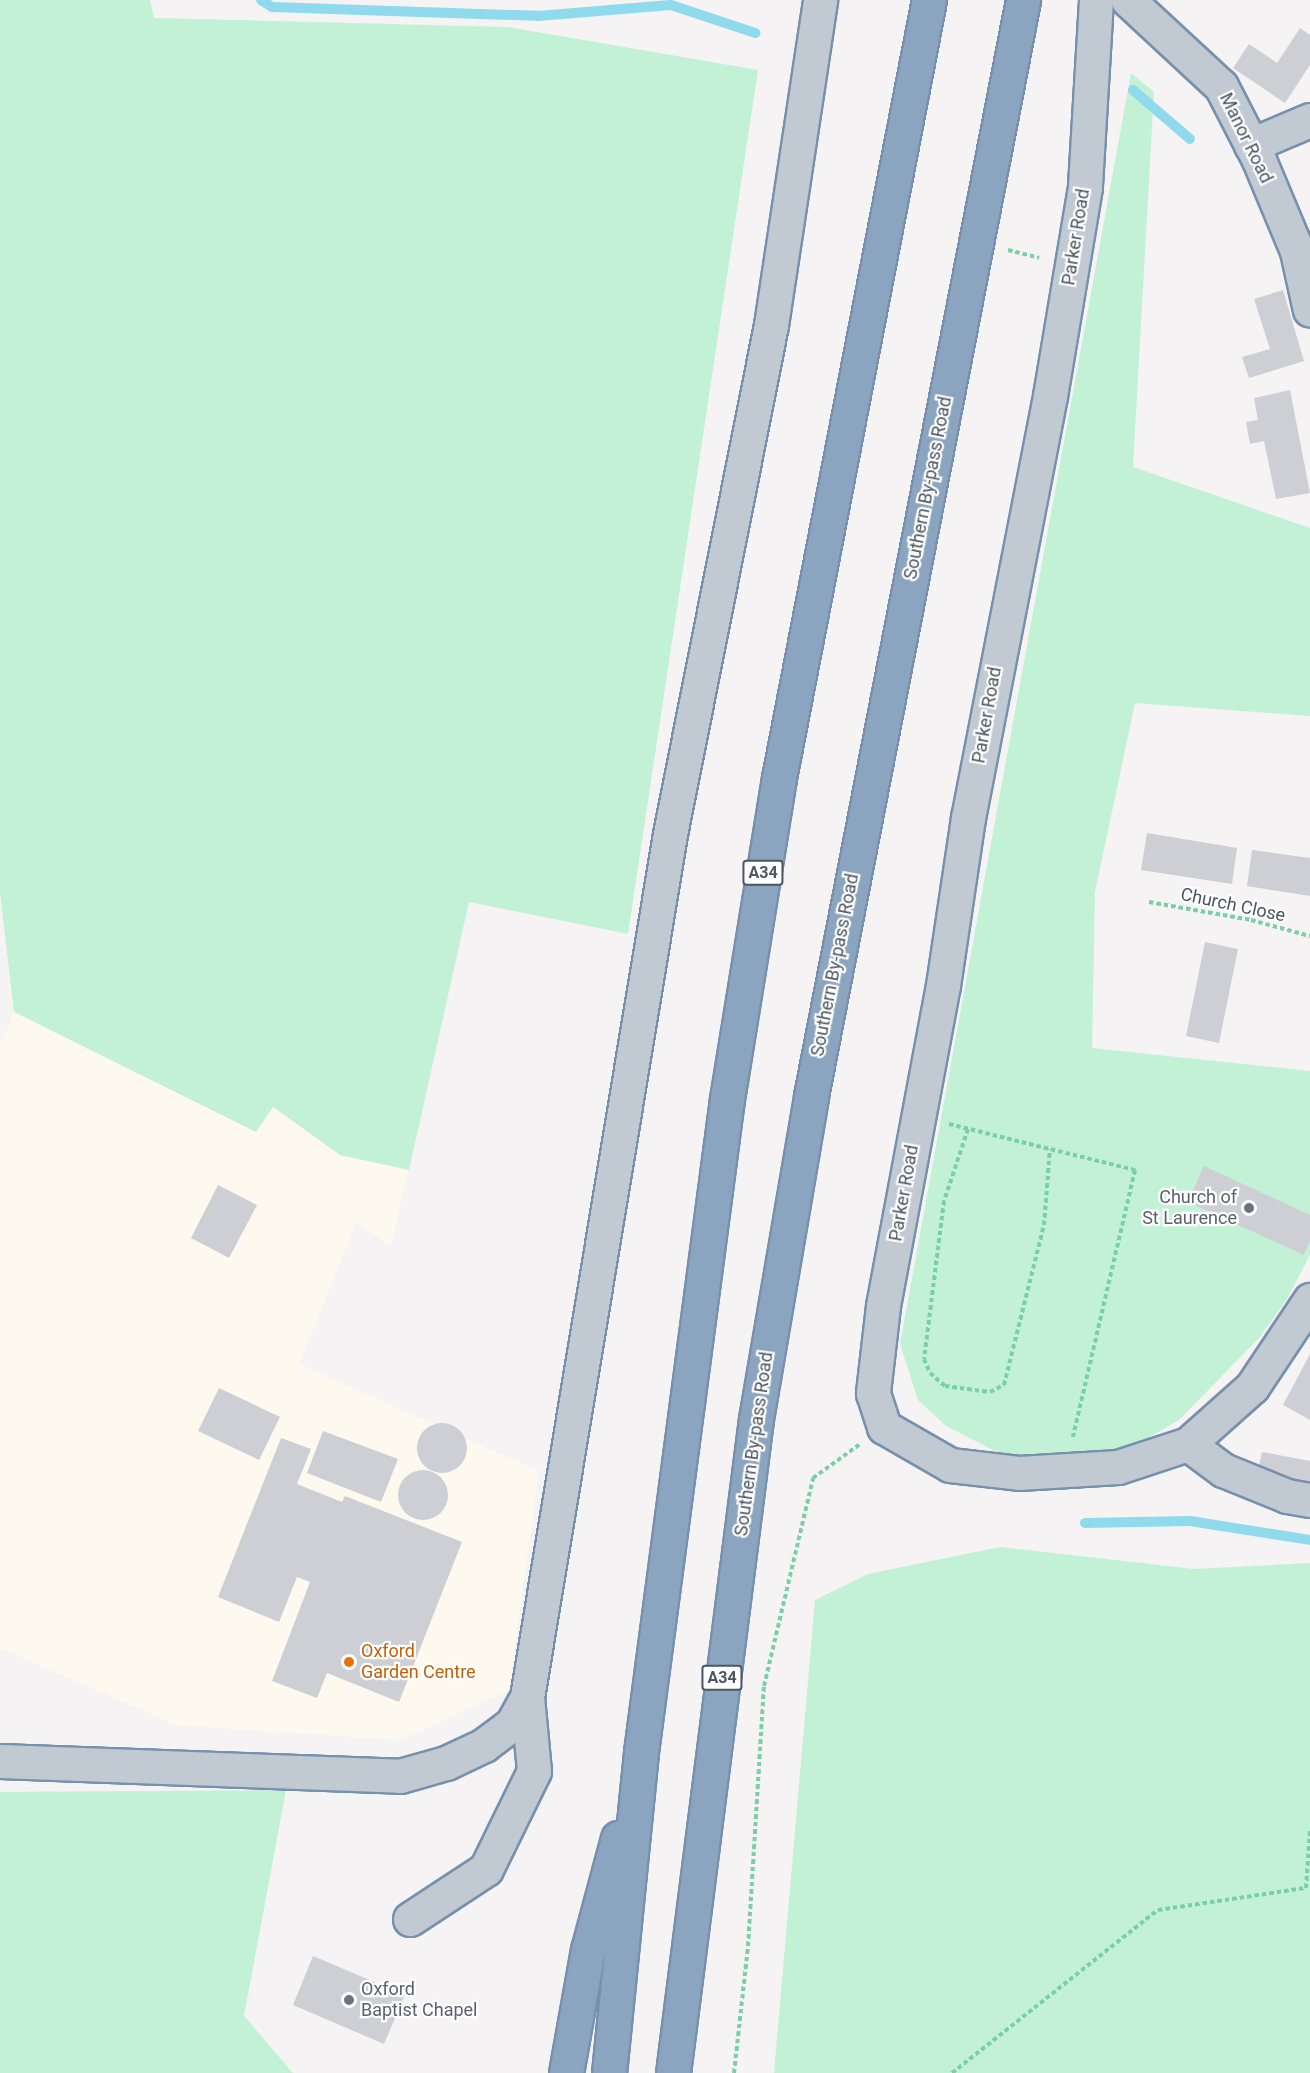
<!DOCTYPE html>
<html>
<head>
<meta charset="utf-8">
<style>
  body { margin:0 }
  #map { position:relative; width:1310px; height:2073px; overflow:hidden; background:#f5f3f3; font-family:Roboto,sans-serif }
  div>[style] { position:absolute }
  .commercial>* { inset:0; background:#fdf9ef }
  .green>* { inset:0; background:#c3f1d5 }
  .stream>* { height:10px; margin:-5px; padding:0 5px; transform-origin:5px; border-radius:5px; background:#90daee }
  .building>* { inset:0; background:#cdcfd5 }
  .round { border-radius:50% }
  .path>* { height:4px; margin-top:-2px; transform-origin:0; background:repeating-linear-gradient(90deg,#7ad0a6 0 4.5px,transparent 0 7.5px) }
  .roads { filter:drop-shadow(2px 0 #7690ad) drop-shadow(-2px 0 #7690ad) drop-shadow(0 2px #7690ad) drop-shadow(0 -2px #7690ad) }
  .minor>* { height:33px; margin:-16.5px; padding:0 16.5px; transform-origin:16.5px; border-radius:16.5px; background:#c1cad2 }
  .highway>* { height:33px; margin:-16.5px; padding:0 16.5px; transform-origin:16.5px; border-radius:16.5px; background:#8ba5c1 }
  .dots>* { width:16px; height:16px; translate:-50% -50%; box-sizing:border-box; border:3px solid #fff; border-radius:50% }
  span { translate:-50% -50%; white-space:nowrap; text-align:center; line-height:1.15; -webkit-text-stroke:4.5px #fff; paint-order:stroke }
  .shield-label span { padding:2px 4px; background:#fff; border:2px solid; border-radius:4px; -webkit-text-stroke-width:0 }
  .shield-label { font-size:16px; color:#4a5661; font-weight:700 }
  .street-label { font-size:18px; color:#4a5661 }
  .worship-label { font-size:18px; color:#5b616d }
  .right { translate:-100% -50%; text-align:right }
  .left { translate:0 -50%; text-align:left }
  .food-label { font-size:18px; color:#c56008 }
</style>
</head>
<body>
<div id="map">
  <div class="commercial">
    <i style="clip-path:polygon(0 819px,469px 902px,391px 1246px,357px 1222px,299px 1364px,539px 1471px,509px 1690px,401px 1740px,176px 1725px,0 1648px,0 1045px,14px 1012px,0 893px)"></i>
  </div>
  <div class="green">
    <i style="clip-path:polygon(0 0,150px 0,154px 18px,508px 27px,758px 70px,628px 934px,469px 902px,409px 1170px,340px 1155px,273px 1107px,256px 1132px,14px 1012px,0 893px)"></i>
    <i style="clip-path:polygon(1131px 73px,1154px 92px,1133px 467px,1310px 528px,1310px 716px,1135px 703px,1095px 892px,1092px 1048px,1310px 1071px,1310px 1255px,1287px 1299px,1259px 1338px,1179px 1420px,1120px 1454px,1005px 1456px,946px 1426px,918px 1400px,900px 1344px)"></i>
    <i style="clip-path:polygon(1000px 1547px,1194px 1569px,1310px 1563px,1310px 2073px,774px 2073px,815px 1600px,868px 1574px)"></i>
    <i style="clip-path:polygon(286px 1790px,244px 2016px,293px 2073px,0 2073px,0 1792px)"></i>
  </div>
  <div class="stream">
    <i style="left:261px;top:0;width:13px;rotate:32deg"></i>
    <i style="left:272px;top:7px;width:266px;rotate:1.9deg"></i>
    <i style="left:538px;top:16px;width:133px;rotate:-4.7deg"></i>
    <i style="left:671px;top:5px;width:89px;rotate:18.4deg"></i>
    <i style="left:1133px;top:90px;width:75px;rotate:40.7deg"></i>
    <i style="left:1085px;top:1523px;width:105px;rotate:-1.1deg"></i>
    <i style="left:1190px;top:1521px;width:121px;rotate:9deg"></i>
  </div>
  <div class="building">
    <i style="clip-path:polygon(1300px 28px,1310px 35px,1310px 65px,1285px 103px,1233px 68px,1249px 44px,1277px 63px)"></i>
    <i style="clip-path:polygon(1283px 290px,1304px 361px,1249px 378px,1242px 357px,1270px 349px,1254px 299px)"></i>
    <i style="clip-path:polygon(1290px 390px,1310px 493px,1276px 499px,1264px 441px,1250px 444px,1246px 422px,1258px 420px,1254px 398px)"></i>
    <i style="clip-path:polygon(1147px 833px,1237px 848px,1232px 884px,1141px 870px)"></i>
    <i style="clip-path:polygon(1252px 850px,1310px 858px,1310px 896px,1247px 886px)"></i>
    <i style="clip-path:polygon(1205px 942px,1238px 949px,1219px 1043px,1186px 1036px)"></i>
    <i style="clip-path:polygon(1204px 1166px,1310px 1215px,1310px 1241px,1304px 1255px,1188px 1202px)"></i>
    <i style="clip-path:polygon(218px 1185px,257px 1205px,229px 1258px,191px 1238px)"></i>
    <i style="clip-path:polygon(1310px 1354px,1310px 1420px,1283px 1405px)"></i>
    <i style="clip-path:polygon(219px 1388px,280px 1417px,259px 1460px,198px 1431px)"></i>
    <i class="round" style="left:417px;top:1423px;width:50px;height:50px"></i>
    <i style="clip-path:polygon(323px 1431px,398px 1459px,381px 1502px,307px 1473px)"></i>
    <i style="clip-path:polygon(281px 1438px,311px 1449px,297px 1484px,342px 1502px,345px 1496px,462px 1542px,399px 1702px,327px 1673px,317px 1698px,272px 1681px,310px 1582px,297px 1577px,279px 1622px,218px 1597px)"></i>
    <i style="clip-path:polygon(1262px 1452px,1310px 1461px,1310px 1484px,1257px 1475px)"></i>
    <i class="round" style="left:398px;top:1470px;width:50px;height:50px"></i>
    <i style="clip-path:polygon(313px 1956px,405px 1995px,384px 2044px,293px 2005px)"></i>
  </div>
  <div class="path">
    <i style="left:1008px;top:250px;width:32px;rotate:14deg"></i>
    <i style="left:1149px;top:902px;width:104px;rotate:10deg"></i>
    <i style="left:1251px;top:920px;width:61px;rotate:15.2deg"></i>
    <i style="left:949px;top:1124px;width:192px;rotate:13.9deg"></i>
    <i style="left:1135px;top:1170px;width:274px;rotate:103.1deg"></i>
    <i style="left:968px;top:1129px;width:76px;rotate:108.4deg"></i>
    <i style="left:944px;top:1201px;width:159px;rotate:97.2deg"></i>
    <i style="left:924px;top:1359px;width:15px;rotate:67deg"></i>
    <i style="left:930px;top:1373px;width:20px;rotate:41deg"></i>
    <i style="left:945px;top:1386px;width:45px;rotate:7.6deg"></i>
    <i style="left:990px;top:1392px;width:16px;rotate:-27deg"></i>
    <i style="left:1004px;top:1385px;width:165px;rotate:-76deg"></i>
    <i style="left:1044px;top:1225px;width:76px;rotate:-85.5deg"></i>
    <i style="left:734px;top:2073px;width:128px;rotate:-83.7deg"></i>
    <i style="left:748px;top:1946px;width:260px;rotate:-86.5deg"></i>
    <i style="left:764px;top:1686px;width:214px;rotate:-76.7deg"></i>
    <i style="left:813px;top:1478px;width:57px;rotate:-35.7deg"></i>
    <i style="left:952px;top:2073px;width:263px;rotate:-38.4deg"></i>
    <i style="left:1158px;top:1910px;width:150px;rotate:-8.5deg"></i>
    <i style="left:1306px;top:1888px;width:59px;rotate:-86.1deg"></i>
  </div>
  <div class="roads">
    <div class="minor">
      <i style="left:1096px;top:0;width:187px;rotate:93.4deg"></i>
      <i style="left:1085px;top:187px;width:212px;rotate:99.5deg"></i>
      <i style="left:1050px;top:396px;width:430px;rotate:101deg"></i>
      <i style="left:968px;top:818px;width:169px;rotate:98.5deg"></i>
      <i style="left:943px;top:985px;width:327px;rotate:100.6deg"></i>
      <i style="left:883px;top:1306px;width:88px;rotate:96.6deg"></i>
      <i style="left:873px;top:1393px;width:36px;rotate:72deg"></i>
      <i style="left:884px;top:1427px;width:76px;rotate:29.9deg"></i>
      <i style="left:950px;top:1465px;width:69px;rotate:6.6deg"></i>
      <i style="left:1019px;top:1473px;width:99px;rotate:-3.5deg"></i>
      <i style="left:1118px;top:1467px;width:74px;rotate:-18.2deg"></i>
      <i style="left:1188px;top:1444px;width:86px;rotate:-41.7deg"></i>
      <i style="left:1252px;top:1387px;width:105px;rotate:-56.3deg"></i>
      <i style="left:1128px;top:0;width:127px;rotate:42.8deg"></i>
      <i style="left:1221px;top:86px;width:83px;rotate:62.8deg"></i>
      <i style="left:1259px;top:160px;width:99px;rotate:67.3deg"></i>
      <i style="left:1297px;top:251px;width:60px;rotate:77.6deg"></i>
      <i style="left:1251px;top:145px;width:64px;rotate:-23deg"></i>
      <i style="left:1188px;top:1444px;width:44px;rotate:36.6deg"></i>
      <i style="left:1223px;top:1470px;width:69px;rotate:22.1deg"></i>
      <i style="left:1287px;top:1496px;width:23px;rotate:10deg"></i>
      <i style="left:0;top:1761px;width:400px;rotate:2.1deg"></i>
      <i style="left:400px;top:1776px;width:48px;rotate:-15.8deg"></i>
      <i style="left:446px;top:1763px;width:42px;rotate:-25.3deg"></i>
      <i style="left:484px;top:1745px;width:35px;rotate:-37deg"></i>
      <i style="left:512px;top:1724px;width:31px;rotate:-61deg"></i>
      <i style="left:527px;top:1697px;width:875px;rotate:-80.59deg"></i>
      <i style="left:670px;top:834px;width:519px;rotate:-78.78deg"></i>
      <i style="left:771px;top:325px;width:329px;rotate:-81.4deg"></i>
      <i style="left:410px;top:1919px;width:91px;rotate:-33.3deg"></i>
      <i style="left:486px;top:1869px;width:109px;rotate:-63.9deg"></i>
      <i style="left:534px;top:1771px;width:74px;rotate:-95.4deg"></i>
    </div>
    <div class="highway">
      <i style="left:566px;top:2073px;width:125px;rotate:-79.9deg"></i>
      <i style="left:588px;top:1950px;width:116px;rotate:-75deg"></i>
      <i style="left:609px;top:2073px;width:323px;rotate:-84.3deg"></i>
      <i style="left:641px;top:1752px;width:659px;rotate:-82.5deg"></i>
      <i style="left:727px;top:1099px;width:325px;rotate:-80.8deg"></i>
      <i style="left:779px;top:778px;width:792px;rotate:-79.09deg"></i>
      <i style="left:673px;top:2073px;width:659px;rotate:-82.77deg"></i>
      <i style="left:756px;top:1419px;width:328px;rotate:-80.3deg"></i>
      <i style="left:811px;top:1096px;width:1116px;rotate:-79.05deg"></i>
    </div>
  </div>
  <div class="dots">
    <i style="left:1249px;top:1208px;background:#6b7280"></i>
    <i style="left:349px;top:1662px;background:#e8710a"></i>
    <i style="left:349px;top:2000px;background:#6b7280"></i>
  </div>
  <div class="shield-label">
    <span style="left:763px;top:873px">A34</span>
    <span style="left:722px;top:1678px">A34</span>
  </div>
  <div class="street-label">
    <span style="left:1246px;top:138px;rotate:64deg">Manor Road</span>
    <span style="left:1076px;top:237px;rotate:-81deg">Parker Road</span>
    <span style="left:928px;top:488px;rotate:-79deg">Southern By-pass Road</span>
    <span style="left:987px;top:715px;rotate:-80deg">Parker Road</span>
    <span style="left:1233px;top:905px;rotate:12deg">Church Close</span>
    <span style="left:835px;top:965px;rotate:-79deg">Southern By-pass Road</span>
    <span style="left:904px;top:1193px;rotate:-80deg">Parker Road</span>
    <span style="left:754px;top:1444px;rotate:-82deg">Southern By-pass Road</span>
  </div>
  <div class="worship-label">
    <span class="right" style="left:1237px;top:1208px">Church of<br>St Laurence</span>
    <span class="left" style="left:361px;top:2000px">Oxford<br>Baptist Chapel</span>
  </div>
  <div class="food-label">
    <span class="left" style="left:361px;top:1662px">Oxford<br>Garden Centre</span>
  </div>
</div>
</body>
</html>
